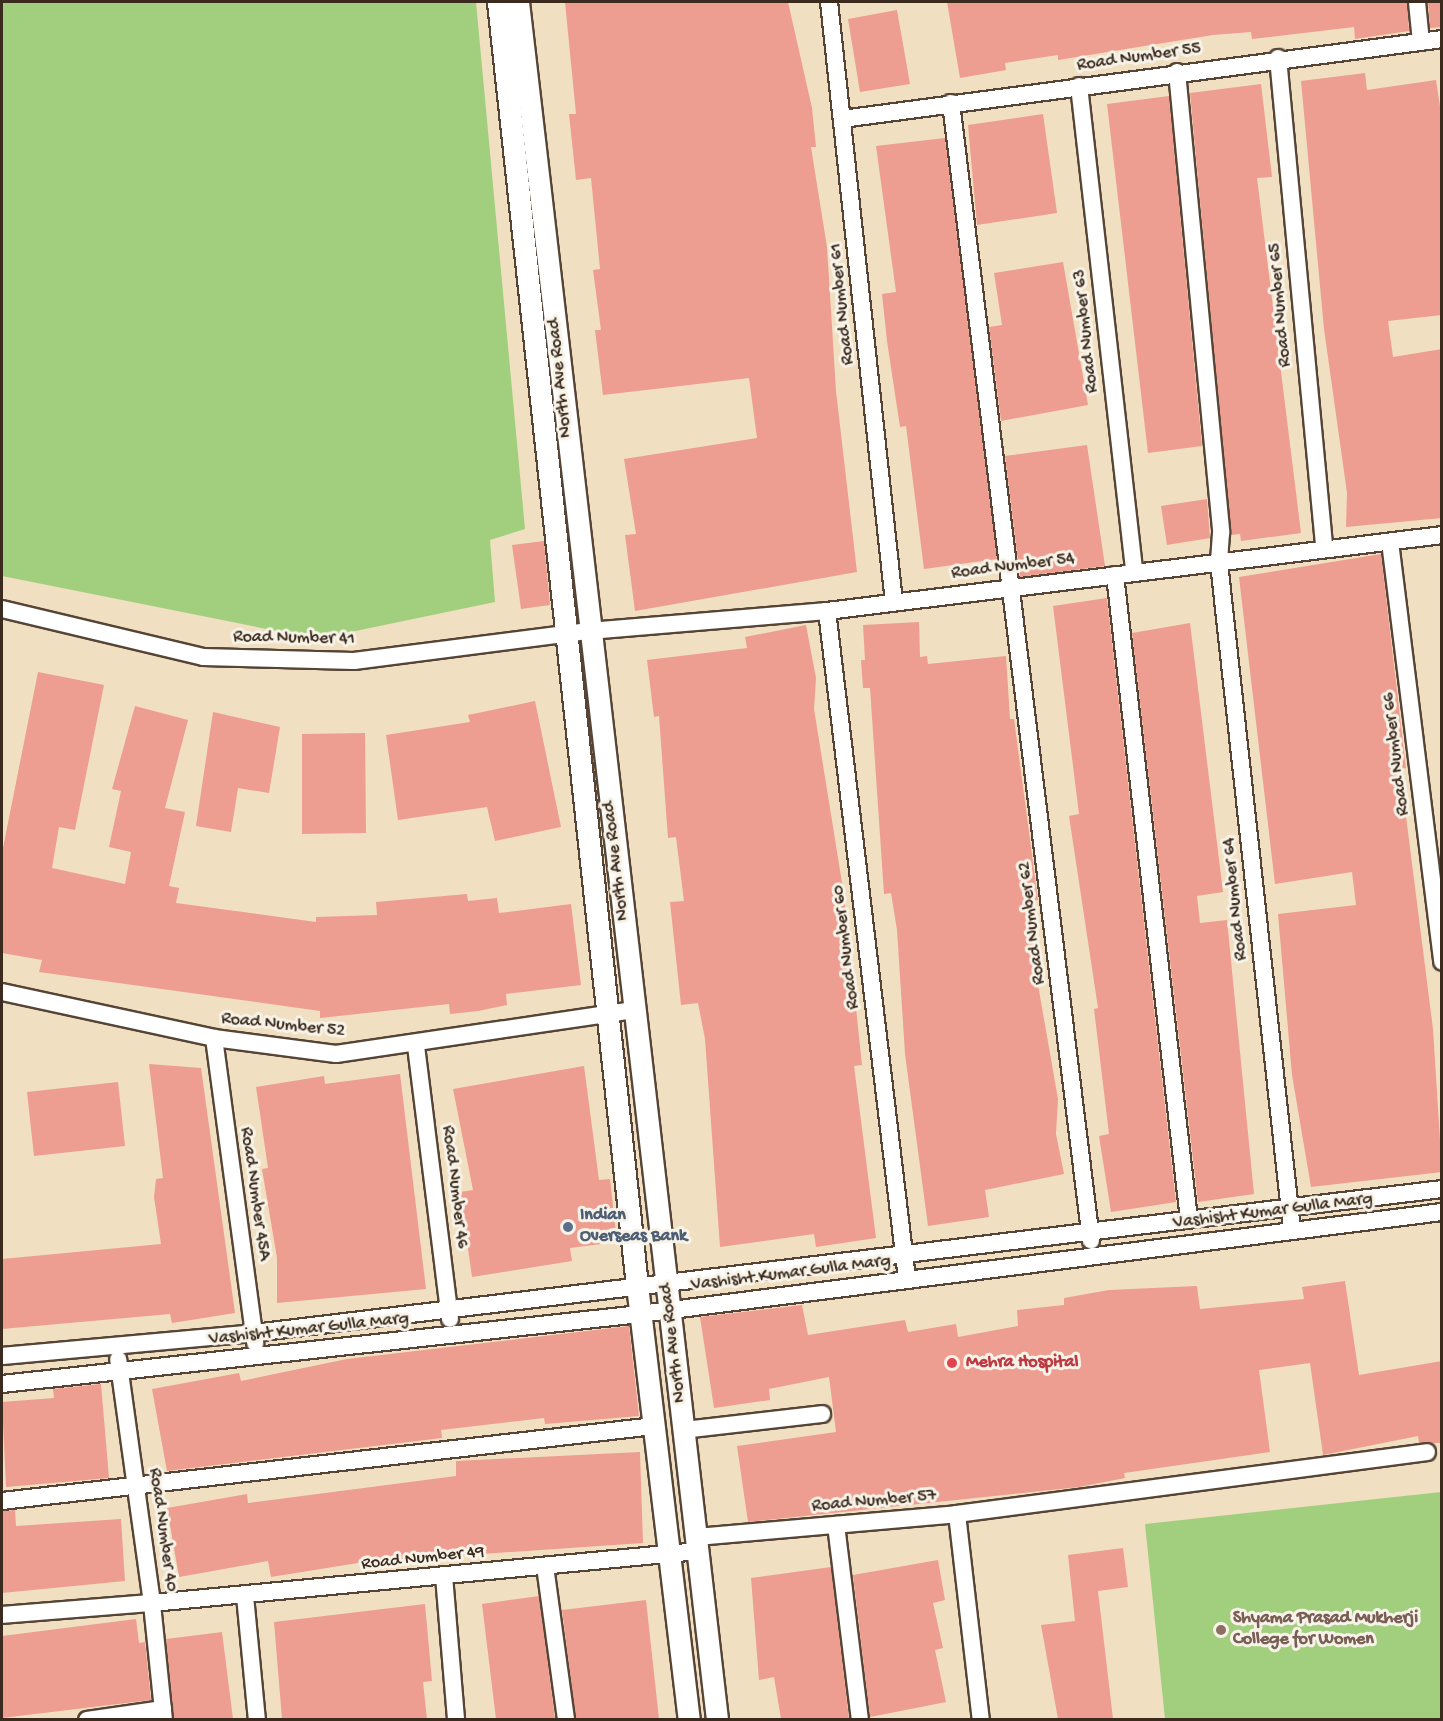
<!DOCTYPE html>
<html>
<head>
<meta charset="utf-8">
<style>
  body { margin:0 }
  #map { position:relative; width:1443px; height:1721px; overflow:hidden; background:#f1dfc1; font-family:"Gochi Hand",sans-serif }
  div>[style] { position:absolute }
  .green>* { inset:0; background:#a1cf7d }
  .building>* { inset:0; background:#ee9d91 }
  .roads { filter:drop-shadow(2px 0 #564536) drop-shadow(-2px 0 #564536) drop-shadow(0 2px #564536) drop-shadow(0 -2px #564536) }
  .minor>* { height:16px; margin:-8px; padding:0 8px; transform-origin:8px; border-radius:8px; background:#fff }
  .tertiary>* { height:21px; margin:-10.5px; padding:0 10.5px; transform-origin:10.5px; border-radius:10.5px; background:#fff }
  .dots>* { width:16px; height:16px; translate:-50% -50%; box-sizing:border-box; border:3px solid #f7f3e8; border-radius:50% }
  span { translate:-50% -50%; white-space:nowrap; text-align:center; line-height:1.15; -webkit-text-stroke:6px #f7f3e8; paint-order:stroke }
  .street-label { font-size:18px; color:#3b2a1e }
  .service-label { font-size:18px; color:#4e5e75; font-weight:700 }
  .left { translate:0 -50%; text-align:left }
  .health-label { font-size:18px; color:#be3a42; font-weight:700 }
  .education-label { font-size:18px; color:#785e54; font-weight:700 }
  .frame { position:absolute; inset:0; border:3px solid #3b2a1e; pointer-events:none }
</style>
</head>
<body>
<div id="map">
  <div class="green">
    <i style="clip-path:polygon(2px 2px,476px 2px,525px 529px,490px 540px,495px 602px,317px 639px,2px 576px)"></i>
    <i style="clip-path:polygon(1441px 1492px,1441px 1719px,1165px 1719px,1145px 1524px)"></i>
  </div>
  <div class="building">
    <i style="clip-path:polygon(565px 2px,788px 2px,812px 108px,816px 147px,811px 147px,827px 247px,836px 391px,857px 572px,635px 611px,625px 535px,636px 534px,624px 459px,757px 438px,749px 378px,603px 395px,595px 330px,601px 330px,593px 270px,600px 269px,591px 178px,576px 180px,569px 114px,576px 114px)"></i>
    <i style="clip-path:polygon(947px 2px,1407px 2px,1409px 31px,1355px 39px,1354px 27px,1252px 39px,1251px 32px,1213px 35px,1058px 60px,1058px 55px,1005px 63px,1006px 70px,960px 78px)"></i>
    <i style="clip-path:polygon(1428px 2px,1442px 2px,1442px 27px,1430px 28px)"></i>
    <i style="clip-path:polygon(897px 10px,910px 84px,860px 92px,848px 19px)"></i>
    <i style="clip-path:polygon(1365px 73px,1367px 90px,1436px 80px,1442px 119px,1442px 315px,1388px 321px,1393px 357px,1442px 349px,1442px 518px,1346px 527px,1347px 493px,1324px 329px,1301px 81px)"></i>
    <i style="clip-path:polygon(1261px 84px,1272px 177px,1257px 178px,1301px 533px,1241px 541px,1240px 534px,1231px 535px,1190px 93px)"></i>
    <i style="clip-path:polygon(1169px 96px,1202px 446px,1148px 453px,1107px 104px)"></i>
    <i style="clip-path:polygon(1043px 114px,1057px 213px,977px 225px,968px 125px)"></i>
    <i style="clip-path:polygon(945px 138px,997px 559px,924px 569px,906px 426px,900px 427px,887px 341px,882px 294px,896px 292px,876px 146px)"></i>
    <i style="clip-path:polygon(1063px 262px,1088px 405px,1001px 421px,989px 327px,1002px 325px,994px 273px)"></i>
    <i style="clip-path:polygon(1087px 445px,1105px 566px,1020px 577px,1005px 456px)"></i>
    <i style="clip-path:polygon(1207px 499px,1210px 538px,1167px 545px,1161px 506px)"></i>
    <i style="clip-path:polygon(544px 541px,550px 605px,521px 609px,512px 545px)"></i>
    <i style="clip-path:polygon(1381px 554px,1406px 768px,1400px 769px,1433px 1029px,1442px 1172px,1311px 1187px,1292px 1075px,1278px 914px,1356px 905px,1352px 872px,1275px 884px,1239px 577px)"></i>
    <i style="clip-path:polygon(1107px 598px,1176px 1202px,1111px 1212px,1099px 1136px,1109px 1134px,1094px 1009px,1098px 1008px,1069px 816px,1079px 814px,1053px 606px)"></i>
    <i style="clip-path:polygon(919px 622px,920px 657px,927px 656px,928px 664px,1006px 656px,1010px 719px,1014px 719px,1038px 900px,1030px 901px,1037px 979px,1058px 1099px,1056px 1134px,1064px 1174px,985px 1190px,989px 1217px,928px 1226px,905px 1054px,897px 930px,891px 893px,884px 894px,870px 688px,863px 688px,861px 660px,865px 660px,863px 625px)"></i>
    <i style="clip-path:polygon(1190px 623px,1223px 892px,1197px 896px,1200px 923px,1227px 920px,1254px 1194px,1198px 1202px,1132px 633px)"></i>
    <i style="clip-path:polygon(806px 625px,816px 678px,814px 709px,844px 895px,862px 1065px,854px 1066px,876px 1238px,816px 1247px,814px 1234px,720px 1247px,705px 1039px,698px 1003px,681px 1005px,670px 902px,684px 901px,676px 837px,668px 838px,659px 716px,654px 717px,647px 660px,747px 648px,745px 637px)"></i>
    <i style="clip-path:polygon(38px 672px,104px 685px,75px 830px,59px 827px,52px 868px,125px 884px,131px 852px,109px 847px,121px 791px,112px 789px,135px 706px,188px 720px,165px 808px,185px 812px,169px 886px,179px 888px,176px 903px,316px 922px,316px 917px,377px 915px,376px 902px,467px 894px,468px 901px,497px 898px,499px 913px,571px 904px,581px 985px,506px 994px,507px 1005px,478px 1011px,450px 1014px,449px 1004px,320px 1018px,320px 1011px,39px 972px,42px 960px,2px 953px,2px 853px)"></i>
    <i style="clip-path:polygon(535px 701px,561px 827px,495px 841px,487px 807px,398px 820px,386px 735px,470px 722px,468px 715px)"></i>
    <i style="clip-path:polygon(213px 712px,280px 727px,269px 793px,238px 788px,231px 832px,196px 826px)"></i>
    <i style="clip-path:polygon(365px 733px,366px 833px,302px 834px,302px 734px)"></i>
    <i style="clip-path:polygon(149px 1064px,201px 1068px,235px 1313px,172px 1323px,170px 1314px,2px 1329px,2px 1259px,161px 1244px,154px 1197px,156px 1179px,163px 1178px)"></i>
    <i style="clip-path:polygon(584px 1066px,599px 1180px,610px 1179px,617px 1242px,570px 1248px,572px 1261px,472px 1277px,460px 1192px,473px 1190px,453px 1089px)"></i>
    <i style="clip-path:polygon(400px 1074px,426px 1289px,277px 1303px,277px 1258px,262px 1169px,268px 1168px,256px 1087px,324px 1076px,325px 1084px)"></i>
    <i style="clip-path:polygon(118px 1082px,125px 1146px,34px 1156px,27px 1092px)"></i>
    <i style="clip-path:polygon(1345px 1281px,1359px 1375px,1442px 1361px,1442px 1443px,1419px 1443px,1418px 1436px,1323px 1455px,1310px 1363px,1259px 1370px,1270px 1452px,1124px 1473px,1125px 1478px,1079px 1487px,748px 1522px,737px 1446px,836px 1432px,829px 1377px,769px 1389px,770px 1400px,714px 1408px,700px 1317px,802px 1305px,808px 1335px,905px 1320px,908px 1332px,956px 1324px,958px 1337px,1018px 1326px,1017px 1310px,1064px 1305px,1064px 1298px,1109px 1290px,1197px 1286px,1200px 1309px,1304px 1299px,1302px 1287px)"></i>
    <i style="clip-path:polygon(629px 1326px,639px 1416px,545px 1424px,544px 1418px,441px 1430px,442px 1438px,167px 1471px,152px 1389px,239px 1373px,241px 1381px,347px 1359px)"></i>
    <i style="clip-path:polygon(101px 1384px,109px 1478px,6px 1487px,2px 1402px,54px 1398px,53px 1389px)"></i>
    <i style="clip-path:polygon(640px 1452px,643px 1543px,364px 1562px,271px 1577px,268px 1561px,179px 1577px,167px 1508px,247px 1494px,248px 1503px,456px 1476px,456px 1461px)"></i>
    <i style="clip-path:polygon(15px 1510px,16px 1526px,121px 1519px,125px 1581px,2px 1593px,2px 1511px)"></i>
    <i style="clip-path:polygon(1123px 1548px,1128px 1587px,1098px 1591px,1113px 1719px,1058px 1719px,1041px 1625px,1075px 1621px,1068px 1555px)"></i>
    <i style="clip-path:polygon(938px 1560px,945px 1600px,933px 1603px,943px 1648px,935px 1650px,946px 1702px,870px 1717px,853px 1575px)"></i>
    <i style="clip-path:polygon(831px 1567px,849px 1719px,781px 1719px,774px 1677px,759px 1680px,751px 1578px)"></i>
    <i style="clip-path:polygon(539px 1596px,555px 1719px,496px 1719px,482px 1604px)"></i>
    <i style="clip-path:polygon(646px 1600px,659px 1719px,576px 1719px,562px 1610px)"></i>
    <i style="clip-path:polygon(425px 1604px,432px 1681px,423px 1682px,427px 1719px,282px 1719px,274px 1622px)"></i>
    <i style="clip-path:polygon(136px 1619px,139px 1643px,145px 1642px,151px 1700px,2px 1718px,2px 1636px)"></i>
    <i style="clip-path:polygon(222px 1632px,233px 1719px,174px 1719px,166px 1639px)"></i>
  </div>
  <div class="roads">
    <div class="minor">
      <i style="left:829px;top:2px;width:604px;rotate:83.82deg"></i>
      <i style="left:1417px;top:2px;width:40px;rotate:84.3deg"></i>
      <i style="left:1278px;top:58px;width:493px;rotate:84.6deg"></i>
      <i style="left:1177px;top:72px;width:463px;rotate:84.5deg"></i>
      <i style="left:1221px;top:533px;width:30px;rotate:94deg"></i>
      <i style="left:1219px;top:563px;width:671px;rotate:83.75deg"></i>
      <i style="left:1079px;top:86px;width:489px;rotate:83.5deg"></i>
      <i style="left:951px;top:103px;width:1146px;rotate:82.98deg"></i>
      <i style="left:842px;top:119px;width:605px;rotate:-7.59deg"></i>
      <i style="left:1390px;top:542px;width:423px;rotate:82.9deg"></i>
      <i style="left:1115px;top:575px;width:648px;rotate:83.45deg"></i>
      <i style="left:2px;top:609px;width:207px;rotate:13.4deg"></i>
      <i style="left:203px;top:657px;width:151px;rotate:1.5deg"></i>
      <i style="left:354px;top:661px;width:237px;rotate:-7.3deg"></i>
      <i style="left:589px;top:631px;width:239px;rotate:-4.8deg"></i>
      <i style="left:827px;top:611px;width:620px;rotate:-7.04deg"></i>
      <i style="left:827px;top:611px;width:673px;rotate:83.17deg"></i>
      <i style="left:2px;top:992px;width:217px;rotate:12.2deg"></i>
      <i style="left:214px;top:1038px;width:123px;rotate:7.5deg"></i>
      <i style="left:336px;top:1054px;width:301px;rotate:-8.4deg"></i>
      <i style="left:214px;top:1038px;width:308px;rotate:82.3deg"></i>
      <i style="left:416px;top:1046px;width:275px;rotate:82.9deg"></i>
      <i style="left:2px;top:1356px;width:253px;rotate:-5.2deg"></i>
      <i style="left:254px;top:1333px;width:1197px;rotate:-6.91deg"></i>
      <i style="left:2px;top:1384px;width:642px;rotate:-6.26deg"></i>
      <i style="left:640px;top:1314px;width:808px;rotate:-7.25deg"></i>
      <i style="left:684px;top:1430px;width:139px;rotate:-6.6deg"></i>
      <i style="left:2px;top:1501px;width:656px;rotate:-6.56deg"></i>
      <i style="left:957px;top:1514px;width:207px;rotate:83.4deg"></i>
      <i style="left:836px;top:1525px;width:196px;rotate:83deg"></i>
      <i style="left:696px;top:1537px;width:262px;rotate:-5deg"></i>
      <i style="left:957px;top:1514px;width:474px;rotate:-7.5deg"></i>
      <i style="left:545px;top:1566px;width:155px;rotate:82.2deg"></i>
      <i style="left:444px;top:1576px;width:144px;rotate:85.2deg"></i>
      <i style="left:245px;top:1596px;width:125px;rotate:84.5deg"></i>
      <i style="left:2px;top:1615px;width:150px;rotate:-4.6deg"></i>
      <i style="left:152px;top:1603px;width:246px;rotate:-97.9deg"></i>
      <i style="left:87px;top:1720px;width:77px;rotate:-8.2deg"></i>
      <i style="left:164px;top:1720px;width:118px;rotate:-95.9deg"></i>
      <i style="left:152px;top:1603px;width:548px;rotate:-5.44deg"></i>
    </div>
    <div class="tertiary">
      <i style="left:498px;top:2px;width:1291px;rotate:83.82deg"></i>
      <i style="left:637px;top:1285px;width:438px;rotate:83.2deg"></i>
      <i style="left:518px;top:2px;width:1729px;rotate:83.39deg"></i>
    </div>
  </div>
  <div class="dots">
    <i style="left:568px;top:1227px;background:#5c6f8a"></i>
    <i style="left:952px;top:1363px;background:#e0444e"></i>
    <i style="left:1221px;top:1630px;background:#8d6e63"></i>
  </div>
  <div class="street-label">
    <span style="left:1139px;top:58px;rotate:-8deg">Road Number 55</span>
    <span style="left:843px;top:304px;rotate:-96deg">Road Number 61</span>
    <span style="left:1281px;top:305px;rotate:-95deg">Road Number 65</span>
    <span style="left:1087px;top:331px;rotate:-96deg">Road Number 63</span>
    <span style="left:561px;top:378px;rotate:-96deg">North Ave Road</span>
    <span style="left:1013px;top:567px;rotate:-7deg">Road Number 54</span>
    <span style="left:294px;top:639px;rotate:1deg">Road Number 41</span>
    <span style="left:1397px;top:754px;rotate:-97deg">Road Number 66</span>
    <span style="left:617px;top:861px;rotate:-97deg">North Ave Road</span>
    <span style="left:1236px;top:899px;rotate:-96deg">Road Number 64</span>
    <span style="left:1033px;top:923px;rotate:-97deg">Road Number 62</span>
    <span style="left:847px;top:947px;rotate:-97deg">Road Number 60</span>
    <span style="left:283px;top:1026px;rotate:6deg">Road Number 52</span>
    <span style="left:454px;top:1187px;rotate:83deg">Road Number 46</span>
    <span style="left:254px;top:1194px;rotate:82deg">Road Number 45A</span>
    <span style="left:1273px;top:1212px;rotate:-7deg">Vashisht Kumar Gulla Marg</span>
    <span style="left:791px;top:1274px;rotate:-7deg">Vashisht Kumar Gulla Marg</span>
    <span style="left:309px;top:1330px;rotate:-6deg">Vashisht Kumar Gulla Marg</span>
    <span style="left:674px;top:1343px;rotate:-97deg">North Ave Road</span>
    <span style="left:874px;top:1502px;rotate:-5deg">Road Number 57</span>
    <span style="left:162px;top:1530px;rotate:82deg">Road Number 40</span>
    <span style="left:423px;top:1559px;rotate:-6deg">Road Number 49</span>
  </div>
  <div class="service-label">
    <span class="left" style="left:580px;top:1227px">Indian<br>Overseas Bank</span>
  </div>
  <div class="health-label">
    <span class="left" style="left:966px;top:1363px">Mehra Hospital</span>
  </div>
  <div class="education-label">
    <span class="left" style="left:1233px;top:1630px">Shyama Prasad Mukherji<br>College for Women</span>
  </div>
  <div class="frame"></div>
</div>
</body>
</html>
